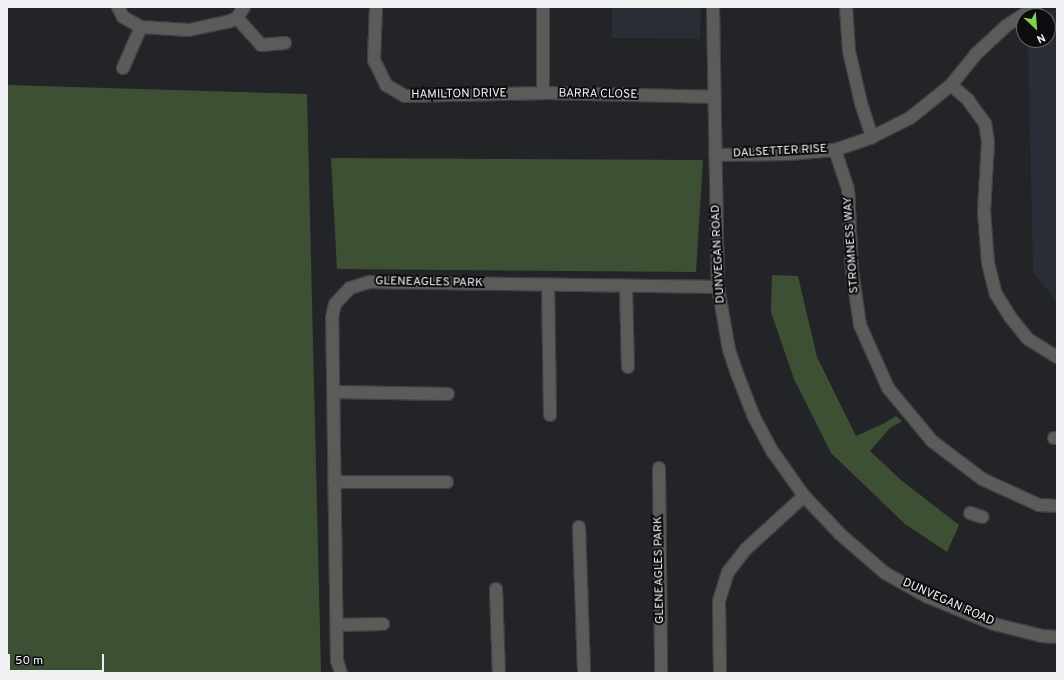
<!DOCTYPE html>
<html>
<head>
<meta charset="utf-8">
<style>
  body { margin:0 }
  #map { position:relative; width:1064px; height:680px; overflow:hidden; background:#232428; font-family:Overpass,sans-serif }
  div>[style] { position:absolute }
  .built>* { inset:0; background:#2a2c36 }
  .green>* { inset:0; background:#3e5033 }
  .roads { filter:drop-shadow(1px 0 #404144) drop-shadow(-1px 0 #404144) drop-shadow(0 1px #404144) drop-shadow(0 -1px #404144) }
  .street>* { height:12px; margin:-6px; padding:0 6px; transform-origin:6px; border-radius:6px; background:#5b5c5a }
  span { translate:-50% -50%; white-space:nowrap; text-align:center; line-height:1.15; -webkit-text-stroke:4px #0d0d0f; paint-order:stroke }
  .street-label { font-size:12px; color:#eff0f3 }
  .frame { position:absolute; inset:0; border:8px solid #eff0f3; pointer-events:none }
  .north { position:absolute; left:1016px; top:8px; width:40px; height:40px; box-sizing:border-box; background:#0d0d0f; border:1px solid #67686a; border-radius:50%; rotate:154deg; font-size:11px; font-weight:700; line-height:16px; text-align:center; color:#eff0f3 }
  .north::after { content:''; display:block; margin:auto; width:14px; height:18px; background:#84cf4d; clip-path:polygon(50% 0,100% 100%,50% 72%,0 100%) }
  .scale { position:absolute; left:8px; top:654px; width:96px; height:18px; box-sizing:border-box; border:2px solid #eff0f3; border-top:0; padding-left:5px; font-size:12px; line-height:14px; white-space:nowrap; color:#eff0f3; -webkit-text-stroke:3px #0d0d0f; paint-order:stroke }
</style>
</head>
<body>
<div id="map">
  <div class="built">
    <i style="clip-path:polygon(612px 7px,701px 7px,700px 39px,612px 38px)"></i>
    <i style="clip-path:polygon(1057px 9px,1057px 302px,1033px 272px,1028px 40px,1048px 40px,1048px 16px,1042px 16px)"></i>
  </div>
  <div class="green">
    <i style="clip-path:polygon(7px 85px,307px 94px,321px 673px,7px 673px)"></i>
    <i style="clip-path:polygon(331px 158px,703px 160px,696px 272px,337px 269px)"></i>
    <i style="clip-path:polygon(772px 275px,798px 276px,817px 357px,856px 436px,883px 424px,896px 416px,902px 421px,890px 428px,870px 451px,901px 480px,959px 525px,947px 552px,905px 524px,831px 453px,794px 379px,771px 312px)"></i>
  </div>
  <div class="roads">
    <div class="street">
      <i style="left:118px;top:7px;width:11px;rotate:63deg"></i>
      <i style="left:123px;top:17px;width:21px;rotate:29deg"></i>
      <i style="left:141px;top:27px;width:48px;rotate:3.6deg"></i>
      <i style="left:189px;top:30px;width:40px;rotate:-12deg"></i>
      <i style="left:228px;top:22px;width:10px;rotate:-24deg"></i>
      <i style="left:237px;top:18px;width:13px;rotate:-58deg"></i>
      <i style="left:376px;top:7px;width:53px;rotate:92.2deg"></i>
      <i style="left:374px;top:60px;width:28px;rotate:64deg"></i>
      <i style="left:386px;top:85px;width:22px;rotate:30deg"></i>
      <i style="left:405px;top:96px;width:138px;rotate:-1.2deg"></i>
      <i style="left:543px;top:7px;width:86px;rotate:90deg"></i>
      <i style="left:543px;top:93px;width:172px;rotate:1.3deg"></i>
      <i style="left:713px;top:7px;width:280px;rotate:89deg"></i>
      <i style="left:718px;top:287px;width:64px;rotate:80.1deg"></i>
      <i style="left:729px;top:350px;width:28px;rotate:71deg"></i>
      <i style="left:738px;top:376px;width:44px;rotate:68.7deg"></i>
      <i style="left:754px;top:417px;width:40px;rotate:62deg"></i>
      <i style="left:773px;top:452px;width:54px;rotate:54.8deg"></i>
      <i style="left:804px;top:496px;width:52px;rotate:46.5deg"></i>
      <i style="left:840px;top:534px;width:60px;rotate:40.9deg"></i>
      <i style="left:885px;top:573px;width:49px;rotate:29.2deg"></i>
      <i style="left:928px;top:597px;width:71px;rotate:22.2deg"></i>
      <i style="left:994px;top:624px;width:49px;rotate:14deg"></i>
      <i style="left:1042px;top:636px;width:15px;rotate:4deg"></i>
      <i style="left:846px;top:7px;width:44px;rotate:86.1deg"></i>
      <i style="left:849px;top:51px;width:53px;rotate:77deg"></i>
      <i style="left:861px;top:103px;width:36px;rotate:72deg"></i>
      <i style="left:237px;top:18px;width:36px;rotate:48deg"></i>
      <i style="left:261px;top:45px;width:24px;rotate:-5deg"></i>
      <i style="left:123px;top:68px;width:45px;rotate:-66.3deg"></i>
      <i style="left:951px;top:85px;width:23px;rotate:41deg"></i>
      <i style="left:968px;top:100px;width:29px;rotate:54deg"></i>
      <i style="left:985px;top:123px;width:19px;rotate:81deg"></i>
      <i style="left:988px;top:142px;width:69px;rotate:93.3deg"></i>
      <i style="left:984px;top:211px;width:52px;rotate:85.6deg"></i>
      <i style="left:988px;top:263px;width:32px;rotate:76deg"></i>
      <i style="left:996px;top:294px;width:28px;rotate:58deg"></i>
      <i style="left:1011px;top:318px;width:27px;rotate:51deg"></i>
      <i style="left:1028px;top:339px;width:34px;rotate:32deg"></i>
      <i style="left:835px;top:150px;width:41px;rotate:71.6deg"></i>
      <i style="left:848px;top:189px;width:81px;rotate:87.2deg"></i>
      <i style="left:852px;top:270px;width:56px;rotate:81.7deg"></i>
      <i style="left:860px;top:325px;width:69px;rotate:66deg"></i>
      <i style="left:888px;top:388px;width:69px;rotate:50.3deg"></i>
      <i style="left:932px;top:441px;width:63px;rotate:37.2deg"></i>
      <i style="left:982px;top:479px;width:63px;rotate:24.5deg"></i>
      <i style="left:1039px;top:505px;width:18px;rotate:3deg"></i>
      <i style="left:715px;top:155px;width:74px;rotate:-0.8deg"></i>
      <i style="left:789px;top:154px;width:46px;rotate:-5deg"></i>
      <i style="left:835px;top:150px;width:39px;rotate:-19deg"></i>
      <i style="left:872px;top:137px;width:42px;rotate:-26.6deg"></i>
      <i style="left:910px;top:118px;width:53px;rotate:-38.8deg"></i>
      <i style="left:951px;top:85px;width:38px;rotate:-51deg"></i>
      <i style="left:975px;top:55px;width:42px;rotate:-43.1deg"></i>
      <i style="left:1006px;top:26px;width:35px;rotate:-33deg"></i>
      <i style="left:548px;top:285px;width:130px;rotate:89.1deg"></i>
      <i style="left:626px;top:287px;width:80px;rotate:88.6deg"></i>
      <i style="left:333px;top:392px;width:115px;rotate:1deg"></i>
      <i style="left:1054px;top:438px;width:3px"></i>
      <i style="left:659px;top:468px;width:205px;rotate:89.4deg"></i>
      <i style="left:334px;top:482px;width:113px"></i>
      <i style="left:970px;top:513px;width:13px;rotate:18deg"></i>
      <i style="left:579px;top:527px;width:146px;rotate:88deg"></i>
      <i style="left:496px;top:589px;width:84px;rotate:88deg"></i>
      <i style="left:337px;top:625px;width:46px;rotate:-1.2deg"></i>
      <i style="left:341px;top:673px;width:13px;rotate:-108deg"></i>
      <i style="left:337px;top:661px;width:343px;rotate:-90.8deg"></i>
      <i style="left:332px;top:318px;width:14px;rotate:-78deg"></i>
      <i style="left:335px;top:304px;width:22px;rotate:-47deg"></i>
      <i style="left:350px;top:288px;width:21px;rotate:-17deg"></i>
      <i style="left:370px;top:282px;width:348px;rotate:0.8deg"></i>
      <i style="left:720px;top:673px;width:72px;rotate:-90.8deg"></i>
      <i style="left:719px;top:601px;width:30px;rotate:-73deg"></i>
      <i style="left:728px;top:572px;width:29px;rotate:-52deg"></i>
      <i style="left:746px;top:549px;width:79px;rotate:-42.4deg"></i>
    </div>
  </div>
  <div class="street-label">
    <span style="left:459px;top:95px;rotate:-1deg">HAMILTON DRIVE</span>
    <span style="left:598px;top:95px;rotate:1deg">BARRA CLOSE</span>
    <span style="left:780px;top:152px;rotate:-3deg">DALSETTER RISE</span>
    <span style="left:852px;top:245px;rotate:-94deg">STROMNESS WAY</span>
    <span style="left:719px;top:254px;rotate:-93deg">DUNVEGAN ROAD</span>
    <span style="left:429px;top:283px;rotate:1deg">GLENEAGLES PARK</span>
    <span style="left:660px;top:570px;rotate:-91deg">GLENEAGLES PARK</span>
    <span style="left:948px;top:603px;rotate:24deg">DUNVEGAN ROAD</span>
  </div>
  <div class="frame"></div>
  <div class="north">N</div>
  <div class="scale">50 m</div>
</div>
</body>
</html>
